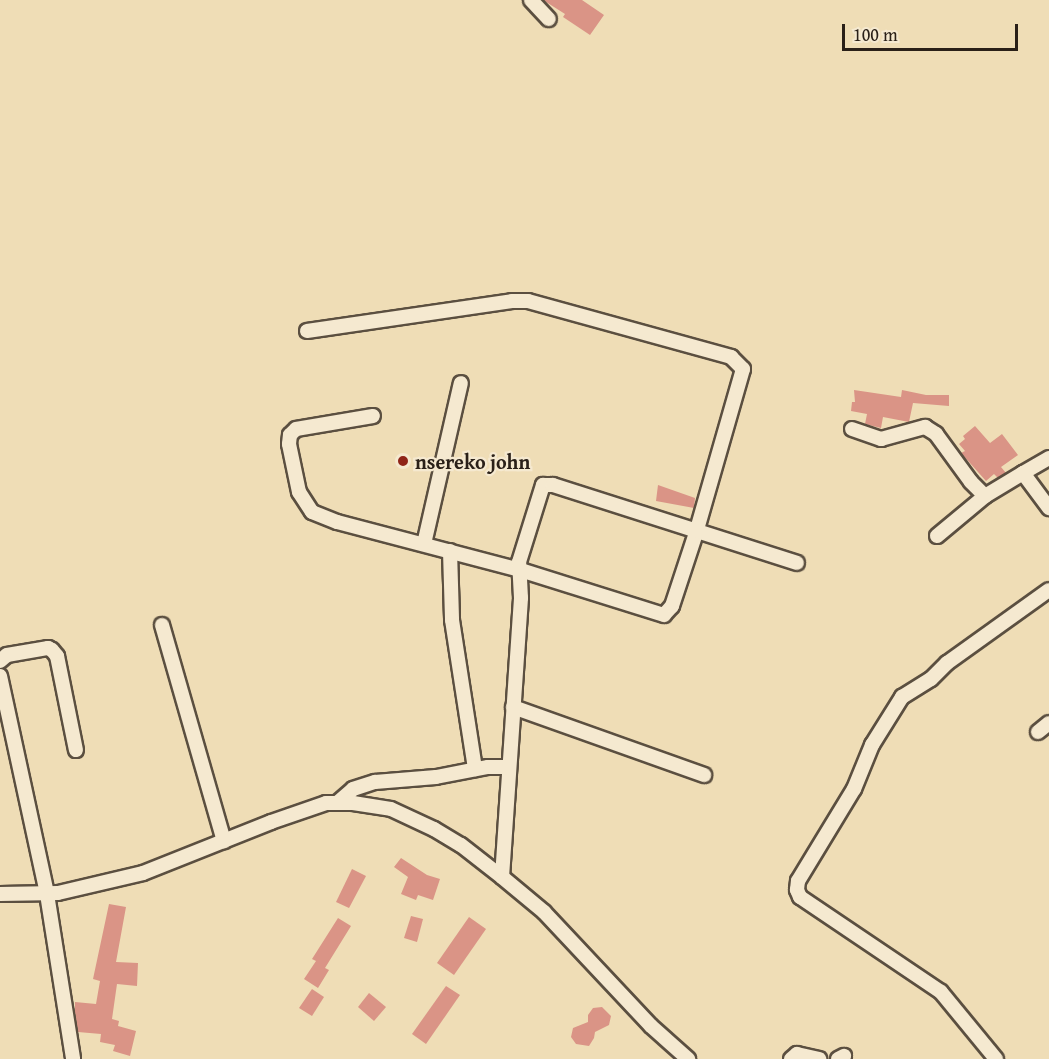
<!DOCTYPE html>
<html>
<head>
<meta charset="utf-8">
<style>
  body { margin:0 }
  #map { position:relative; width:1049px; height:1059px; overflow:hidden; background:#efddb6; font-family:"Gentium Book Plus",serif }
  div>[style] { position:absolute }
  .building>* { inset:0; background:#da9486 }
  .roads { filter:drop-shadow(2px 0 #5b4f40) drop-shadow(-2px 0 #5b4f40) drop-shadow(0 2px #5b4f40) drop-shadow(0 -2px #5b4f40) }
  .minor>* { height:14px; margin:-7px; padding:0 7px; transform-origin:7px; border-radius:7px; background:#f5e9d0 }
  .dots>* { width:16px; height:16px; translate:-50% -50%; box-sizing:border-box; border:3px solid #f5e9d0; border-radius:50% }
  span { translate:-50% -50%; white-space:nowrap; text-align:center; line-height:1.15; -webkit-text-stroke:4.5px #f5e9d0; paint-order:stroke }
  .poi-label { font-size:20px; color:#2a2018; font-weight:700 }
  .left { translate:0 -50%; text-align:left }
  .scale { position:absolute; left:842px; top:24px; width:176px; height:27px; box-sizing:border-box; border:3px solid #2a2018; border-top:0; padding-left:8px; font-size:18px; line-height:21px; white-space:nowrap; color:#2a2018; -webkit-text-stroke:4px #f5e9d0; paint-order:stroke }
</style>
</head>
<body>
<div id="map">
  <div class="building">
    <i style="clip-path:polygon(543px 0,582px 0,604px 15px,590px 35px,563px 17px,565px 14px)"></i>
    <i style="clip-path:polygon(854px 390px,901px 397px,902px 390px,926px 395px,949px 395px,949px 406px,913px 403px,909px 422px,883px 417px,881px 428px,865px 424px,867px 414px,851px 411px,852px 402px,855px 402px)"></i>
    <i style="clip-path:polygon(975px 426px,990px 443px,1002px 434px,1018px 455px,1001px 467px,1006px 473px,998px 478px,994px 474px,986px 481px,961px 453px,965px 451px,959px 444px,965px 439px,963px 436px)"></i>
    <i style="clip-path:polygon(658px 485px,695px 498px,694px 508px,656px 501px)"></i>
    <i style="clip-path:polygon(401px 858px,427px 875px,440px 879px,433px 900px,418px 895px,416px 900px,401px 894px,408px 877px,394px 867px)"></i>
    <i style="clip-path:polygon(352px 869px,366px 876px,349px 908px,336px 902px)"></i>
    <i style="clip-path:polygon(109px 904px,126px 907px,116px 962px,138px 963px,137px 986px,117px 984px,112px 1019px,119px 1021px,118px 1026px,136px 1031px,130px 1056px,113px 1051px,115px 1045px,100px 1042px,101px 1034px,78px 1032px,75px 1012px,75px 1002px,96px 1004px,100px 981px,93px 979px)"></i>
    <i style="clip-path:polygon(411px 916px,423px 919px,417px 942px,404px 938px)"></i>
    <i style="clip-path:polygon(469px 917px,486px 929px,454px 975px,437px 963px)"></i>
    <i style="clip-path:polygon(338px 918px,351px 926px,325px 968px,329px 970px,318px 988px,304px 979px,316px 961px,312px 959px)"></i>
    <i style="clip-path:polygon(446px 986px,460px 995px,426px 1044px,412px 1034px)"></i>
    <i style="clip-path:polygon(312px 989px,324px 997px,312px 1016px,299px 1008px)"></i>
    <i style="clip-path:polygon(369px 993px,386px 1007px,374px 1021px,358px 1007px)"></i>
    <i style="clip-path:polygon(602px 1007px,611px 1016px,609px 1025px,595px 1032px,594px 1038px,589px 1046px,576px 1044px,571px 1037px,573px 1028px,588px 1022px,588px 1015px,593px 1008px)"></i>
  </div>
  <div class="roads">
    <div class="minor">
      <i style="left:531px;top:0;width:26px;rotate:47deg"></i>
      <i style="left:307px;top:331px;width:207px;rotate:-8.3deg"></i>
      <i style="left:512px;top:301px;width:16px"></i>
      <i style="left:528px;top:301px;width:211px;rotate:15.4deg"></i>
      <i style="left:731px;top:357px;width:17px;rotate:45deg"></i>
      <i style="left:743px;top:369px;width:171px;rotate:106deg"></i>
      <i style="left:696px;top:533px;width:77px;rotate:108.2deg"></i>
      <i style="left:672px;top:606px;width:12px;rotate:132deg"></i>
      <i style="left:664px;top:615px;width:151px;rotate:-162.6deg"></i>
      <i style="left:520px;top:570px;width:189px;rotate:-165.3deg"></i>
      <i style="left:337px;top:522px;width:27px;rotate:-158deg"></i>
      <i style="left:312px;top:512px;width:24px;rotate:-123deg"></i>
      <i style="left:299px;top:492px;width:49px;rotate:-101.8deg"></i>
      <i style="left:289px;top:444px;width:9px;rotate:-84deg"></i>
      <i style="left:290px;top:435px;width:8px;rotate:-45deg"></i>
      <i style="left:296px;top:429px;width:78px;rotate:-9.6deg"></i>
      <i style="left:852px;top:429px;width:31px;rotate:19deg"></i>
      <i style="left:881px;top:439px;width:46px;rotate:-15.3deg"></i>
      <i style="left:925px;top:427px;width:13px;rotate:32deg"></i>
      <i style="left:936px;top:434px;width:59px;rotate:53.9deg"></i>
      <i style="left:971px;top:482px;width:20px;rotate:45deg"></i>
      <i style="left:1049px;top:458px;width:30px;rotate:150deg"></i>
      <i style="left:1023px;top:473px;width:44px;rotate:53.4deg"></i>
      <i style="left:937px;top:536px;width:62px;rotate:-39.8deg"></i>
      <i style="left:985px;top:496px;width:44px;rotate:-31.2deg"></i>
      <i style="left:424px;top:544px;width:165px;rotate:-77.1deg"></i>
      <i style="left:450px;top:551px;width:69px;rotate:88.3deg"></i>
      <i style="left:452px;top:620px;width:151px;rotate:81.2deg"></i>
      <i style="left:162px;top:625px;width:225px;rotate:74deg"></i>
      <i style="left:0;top:661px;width:9px;rotate:-41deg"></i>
      <i style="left:7px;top:655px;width:42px;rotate:-9.7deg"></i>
      <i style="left:48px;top:648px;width:4px;rotate:27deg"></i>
      <i style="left:52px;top:650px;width:8px;rotate:50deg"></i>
      <i style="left:57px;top:656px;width:96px;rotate:78.6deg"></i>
      <i style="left:0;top:676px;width:223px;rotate:77.8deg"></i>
      <i style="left:47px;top:894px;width:167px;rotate:81deg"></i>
      <i style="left:513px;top:707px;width:203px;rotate:19.6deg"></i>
      <i style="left:1038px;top:732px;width:14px;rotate:-39deg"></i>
      <i style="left:337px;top:803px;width:21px;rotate:-41deg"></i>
      <i style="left:353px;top:789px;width:23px;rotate:-18deg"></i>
      <i style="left:375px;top:782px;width:61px;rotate:-4.7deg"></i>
      <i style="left:436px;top:777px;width:53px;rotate:-10.9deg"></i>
      <i style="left:488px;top:767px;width:21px"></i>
      <i style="left:502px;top:877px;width:280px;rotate:-86.1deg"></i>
      <i style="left:521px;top:598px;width:36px;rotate:-93deg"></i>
      <i style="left:519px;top:562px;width:81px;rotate:-72.7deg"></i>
      <i style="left:543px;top:485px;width:10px"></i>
      <i style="left:553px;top:485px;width:256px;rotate:17.7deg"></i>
      <i style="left:0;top:894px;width:58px;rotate:-1deg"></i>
      <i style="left:58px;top:893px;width:87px;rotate:-13.2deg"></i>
      <i style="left:143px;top:873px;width:138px;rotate:-21.7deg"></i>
      <i style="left:271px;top:822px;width:58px;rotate:-19.1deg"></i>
      <i style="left:326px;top:803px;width:27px"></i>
      <i style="left:353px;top:803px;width:38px;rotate:9deg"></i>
      <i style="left:391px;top:809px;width:47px;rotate:24.9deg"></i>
      <i style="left:434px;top:829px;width:31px;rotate:31deg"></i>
      <i style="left:461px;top:845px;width:52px;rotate:38deg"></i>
      <i style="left:502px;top:877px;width:55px;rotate:39.8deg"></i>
      <i style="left:544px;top:912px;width:156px;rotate:46.8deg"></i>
      <i style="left:651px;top:1026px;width:50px;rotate:41.7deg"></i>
      <i style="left:791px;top:1059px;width:8px;rotate:-40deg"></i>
      <i style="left:797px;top:1054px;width:23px;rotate:13deg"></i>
      <i style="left:838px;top:1059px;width:7px;rotate:-27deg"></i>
      <i style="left:996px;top:1059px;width:87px;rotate:-129.4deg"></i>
      <i style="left:941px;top:992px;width:170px;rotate:-146deg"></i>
      <i style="left:800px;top:897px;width:8px;rotate:-113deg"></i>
      <i style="left:797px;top:890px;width:9px;rotate:-84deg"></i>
      <i style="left:798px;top:881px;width:108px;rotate:-58.7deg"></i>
      <i style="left:854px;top:789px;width:48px;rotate:-67.8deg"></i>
      <i style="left:872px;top:745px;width:57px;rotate:-58deg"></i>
      <i style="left:902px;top:697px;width:34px;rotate:-32deg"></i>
      <i style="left:931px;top:679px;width:23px;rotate:-45deg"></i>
      <i style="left:947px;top:663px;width:125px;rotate:-35.6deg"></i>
    </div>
  </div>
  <div class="dots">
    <i style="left:403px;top:461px;background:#8f2418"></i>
  </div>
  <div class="poi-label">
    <span class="left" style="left:415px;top:461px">nsereko john</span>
  </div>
  <div class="scale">100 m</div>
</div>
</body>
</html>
